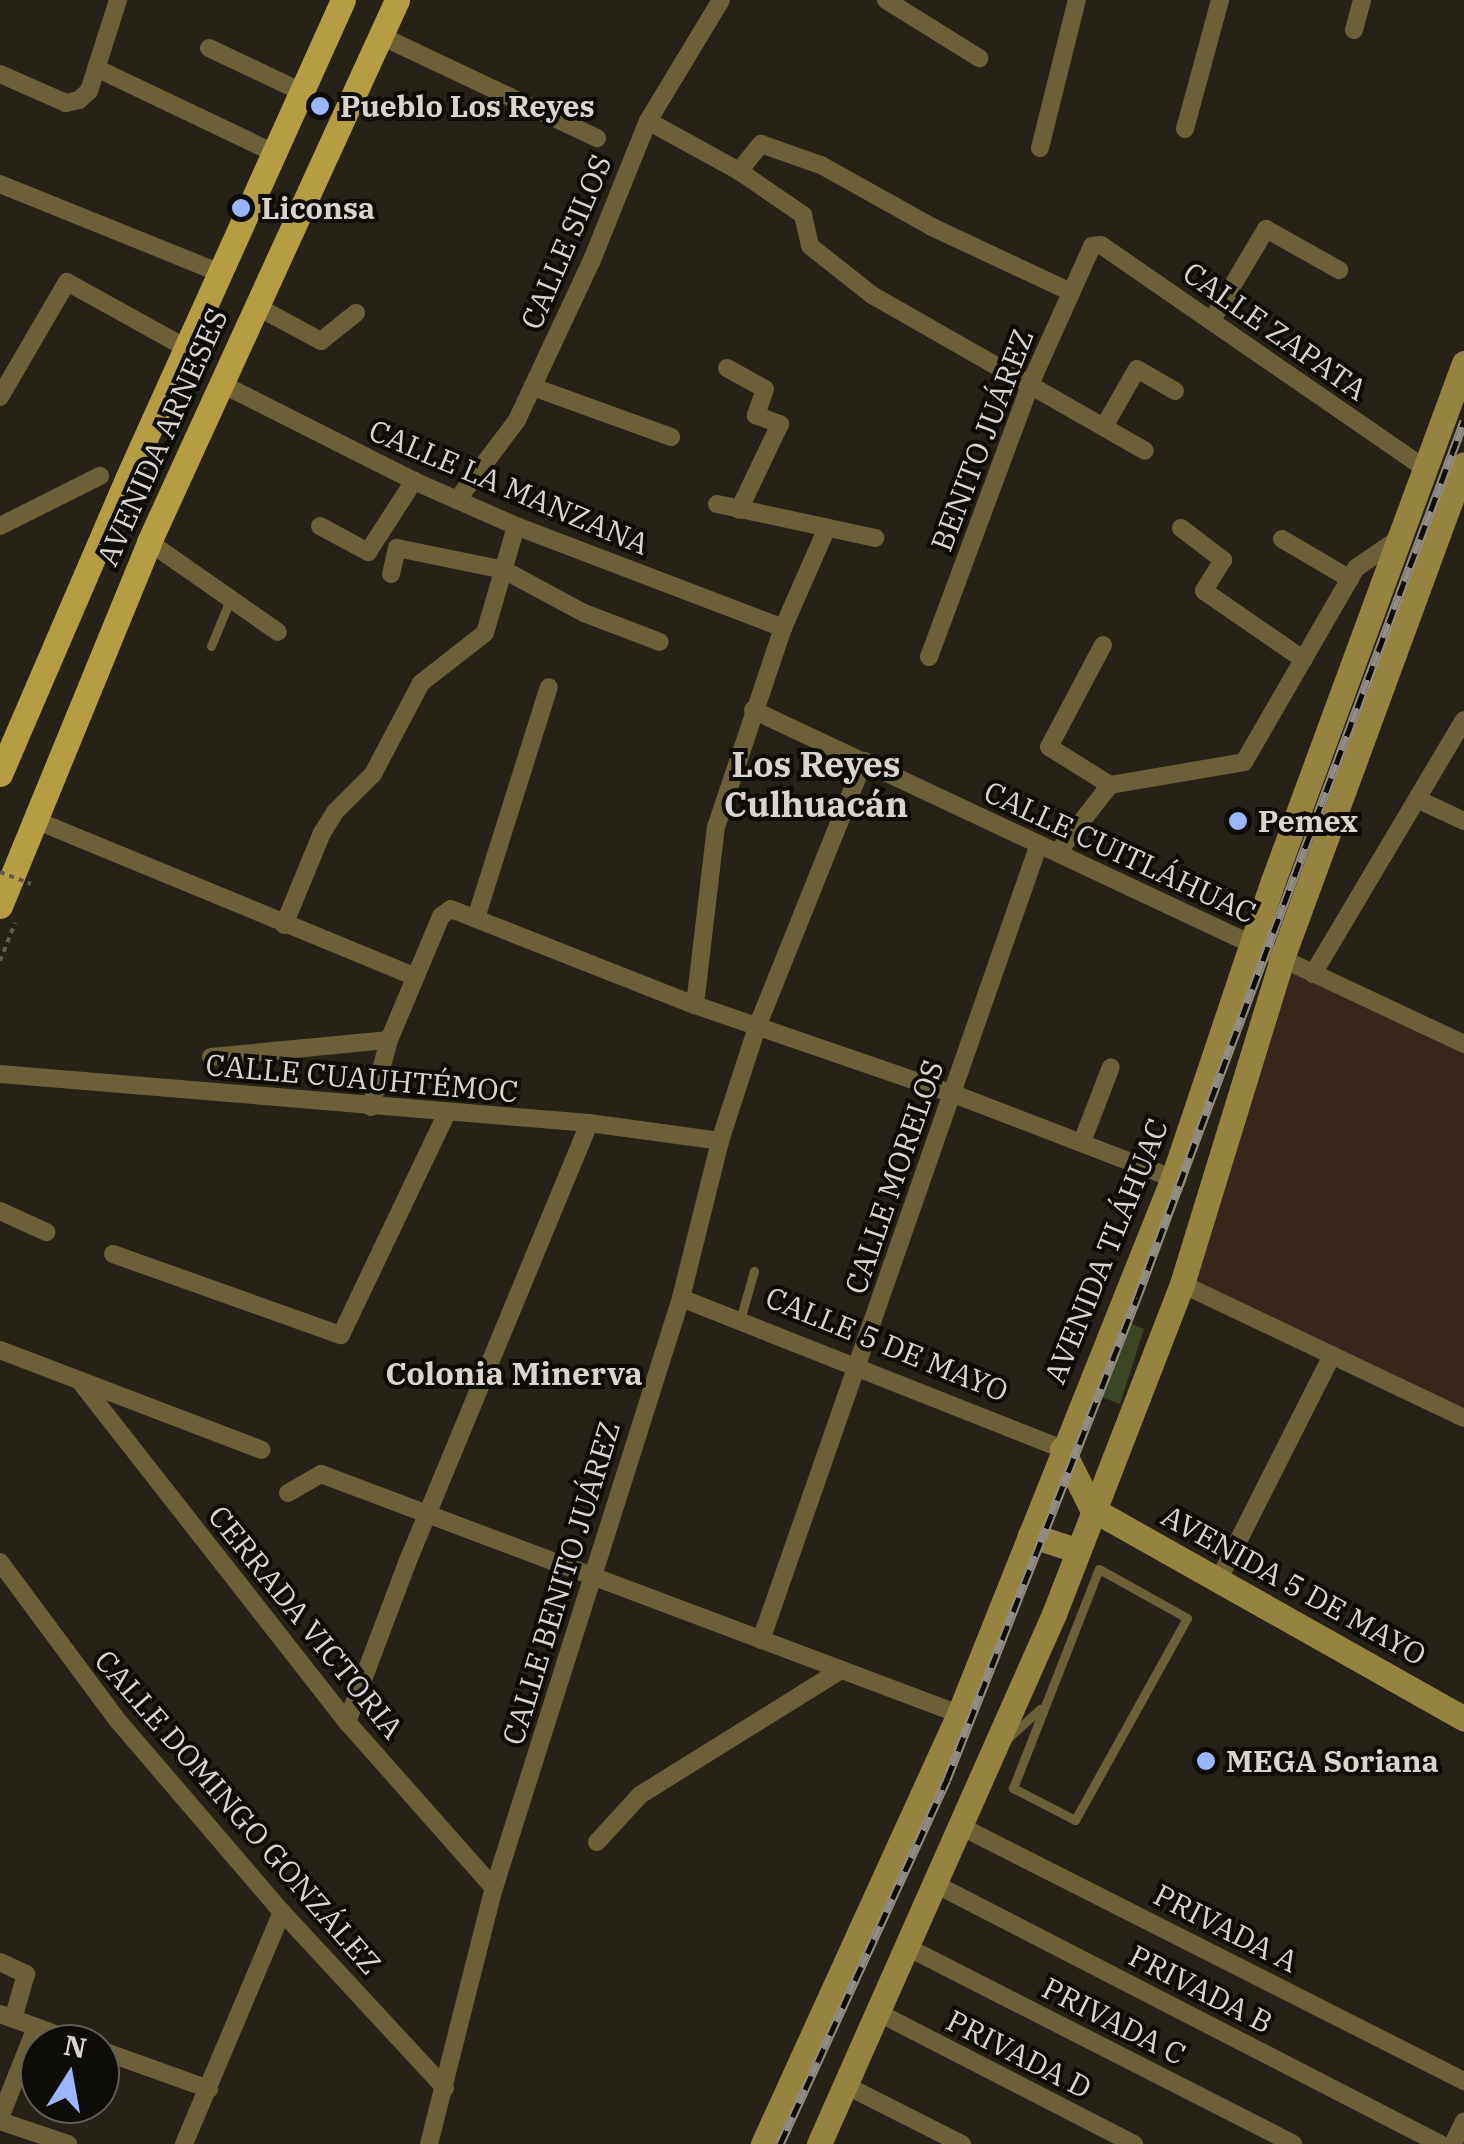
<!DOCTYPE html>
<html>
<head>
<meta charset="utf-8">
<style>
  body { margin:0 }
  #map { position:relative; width:1464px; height:2144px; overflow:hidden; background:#272217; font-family:"IBM Plex Serif",serif }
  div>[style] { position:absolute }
  .education>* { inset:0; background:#36261b }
  .green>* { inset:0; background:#3d4623 }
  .path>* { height:4px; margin-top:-2px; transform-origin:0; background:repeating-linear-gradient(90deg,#5e5a50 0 5px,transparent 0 10px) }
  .lane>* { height:9px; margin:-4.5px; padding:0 4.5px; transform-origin:4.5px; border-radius:4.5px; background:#6c6038 }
  .street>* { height:18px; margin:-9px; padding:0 9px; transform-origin:9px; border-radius:9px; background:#6c6038 }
  .secondary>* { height:25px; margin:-12.5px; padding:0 12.5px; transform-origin:12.5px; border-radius:12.5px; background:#96833f }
  .primary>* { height:25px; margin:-12.5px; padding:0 12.5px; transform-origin:12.5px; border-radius:12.5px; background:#b69d43 }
  .rail>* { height:9px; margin-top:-4.5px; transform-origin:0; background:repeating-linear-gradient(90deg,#0e0c07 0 15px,#918c84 0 30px); box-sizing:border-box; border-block:2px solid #918c84 }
  .path-bridge>* { height:4px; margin-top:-2px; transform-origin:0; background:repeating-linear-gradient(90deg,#5e5a50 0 5px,transparent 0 10px) }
  .dots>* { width:28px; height:28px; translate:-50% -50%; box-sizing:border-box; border:5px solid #0e0c07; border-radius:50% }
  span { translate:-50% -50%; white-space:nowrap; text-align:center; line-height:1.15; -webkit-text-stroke:8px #0e0c07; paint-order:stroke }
  .poi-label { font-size:30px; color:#d9d5ce; font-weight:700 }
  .left { translate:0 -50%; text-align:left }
  .street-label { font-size:30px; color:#d9d5ce }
  .neighbourhood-label { font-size:32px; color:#d9d5ce; font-weight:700 }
  .quarter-label { font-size:35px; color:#d9d5ce; font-weight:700 }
  .north { position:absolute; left:20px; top:2024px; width:100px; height:100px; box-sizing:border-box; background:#0e0c07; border:2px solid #5f5c57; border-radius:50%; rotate:11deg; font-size:28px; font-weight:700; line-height:40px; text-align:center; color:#d9d5ce }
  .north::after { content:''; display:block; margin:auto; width:35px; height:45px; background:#98b5fd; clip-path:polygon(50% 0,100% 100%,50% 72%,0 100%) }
</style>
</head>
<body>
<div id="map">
  <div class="education">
    <i style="clip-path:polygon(1282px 958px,1464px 1044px,1464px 1418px,1182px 1284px)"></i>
  </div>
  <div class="green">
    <i style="clip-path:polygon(1126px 1322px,1144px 1329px,1120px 1404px,1096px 1395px)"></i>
  </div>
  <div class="path">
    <i style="left:0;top:961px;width:41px;rotate:-68.5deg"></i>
  </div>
  <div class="lane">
    <i style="left:211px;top:646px;width:50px;rotate:-67.6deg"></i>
    <i style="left:740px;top:1320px;width:51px;rotate:-74.1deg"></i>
    <i style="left:1099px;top:1569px;width:101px;rotate:29.1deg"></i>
    <i style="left:1187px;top:1618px;width:231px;rotate:119deg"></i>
    <i style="left:1075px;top:1820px;width:70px;rotate:-152.7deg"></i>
    <i style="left:1013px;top:1788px;width:235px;rotate:-68.6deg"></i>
    <i style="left:1007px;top:1739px;width:45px;rotate:-42.3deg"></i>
  </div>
  <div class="street">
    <i style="left:886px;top:0;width:110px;rotate:31.9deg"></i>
    <i style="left:1354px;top:30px;width:31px;rotate:-75deg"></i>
    <i style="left:381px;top:36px;width:239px;rotate:25.3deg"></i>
    <i style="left:209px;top:48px;width:103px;rotate:25.3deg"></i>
    <i style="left:96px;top:68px;width:197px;rotate:25.5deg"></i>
    <i style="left:0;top:74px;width:72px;rotate:23.7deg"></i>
    <i style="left:66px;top:103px;width:13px;rotate:-13deg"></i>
    <i style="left:79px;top:100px;width:13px;rotate:-42deg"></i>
    <i style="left:89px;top:91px;width:96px;rotate:-72.3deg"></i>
    <i style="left:648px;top:121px;width:104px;rotate:28.8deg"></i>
    <i style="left:739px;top:171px;width:78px;rotate:34.5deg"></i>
    <i style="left:803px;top:215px;width:32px;rotate:77deg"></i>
    <i style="left:810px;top:246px;width:79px;rotate:38.3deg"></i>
    <i style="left:872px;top:295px;width:314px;rotate:29.7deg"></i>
    <i style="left:1185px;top:129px;width:134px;rotate:-74.8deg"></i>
    <i style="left:1040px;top:148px;width:153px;rotate:-76deg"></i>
    <i style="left:739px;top:171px;width:35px;rotate:-51deg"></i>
    <i style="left:761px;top:144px;width:64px;rotate:19.3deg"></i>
    <i style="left:821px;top:165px;width:127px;rotate:29.2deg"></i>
    <i style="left:932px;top:227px;width:153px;rotate:25.1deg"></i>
    <i style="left:0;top:184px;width:237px;rotate:22deg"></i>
    <i style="left:256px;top:306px;width:74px;rotate:28.3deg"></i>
    <i style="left:321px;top:341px;width:45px;rotate:-38.7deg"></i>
    <i style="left:1212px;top:320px;width:106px;rotate:-59.3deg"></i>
    <i style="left:1266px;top:229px;width:84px;rotate:29.3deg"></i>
    <i style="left:727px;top:368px;width:43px;rotate:28.9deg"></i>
    <i style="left:765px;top:389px;width:28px;rotate:109deg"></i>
    <i style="left:756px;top:415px;width:26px;rotate:21deg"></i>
    <i style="left:780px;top:424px;width:95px;rotate:115.5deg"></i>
    <i style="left:220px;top:383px;width:217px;rotate:26.8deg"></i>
    <i style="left:414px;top:481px;width:111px;rotate:23.8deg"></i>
    <i style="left:516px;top:526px;width:286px;rotate:20.9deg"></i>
    <i style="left:533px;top:387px;width:147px;rotate:19.9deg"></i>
    <i style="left:0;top:397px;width:133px;rotate:-59.8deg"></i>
    <i style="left:67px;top:282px;width:136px;rotate:29deg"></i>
    <i style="left:1105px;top:425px;width:64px;rotate:-60.3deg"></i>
    <i style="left:1137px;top:369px;width:44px;rotate:30.1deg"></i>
    <i style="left:457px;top:500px;width:100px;rotate:-53.1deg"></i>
    <i style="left:517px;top:420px;width:177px;rotate:-64.9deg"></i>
    <i style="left:592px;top:260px;width:150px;rotate:-68.1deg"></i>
    <i style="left:648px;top:121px;width:141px;rotate:-58.9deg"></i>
    <i style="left:717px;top:504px;width:162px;rotate:12.1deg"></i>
    <i style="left:0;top:526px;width:112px;rotate:-26.6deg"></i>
    <i style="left:320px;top:526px;width:55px;rotate:28.4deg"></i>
    <i style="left:368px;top:552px;width:85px;rotate:-57.1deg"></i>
    <i style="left:1181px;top:528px;width:53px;rotate:37.3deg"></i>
    <i style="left:1223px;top:560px;width:36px;rotate:122deg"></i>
    <i style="left:1204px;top:591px;width:121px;rotate:34.6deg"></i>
    <i style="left:1282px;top:539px;width:79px;rotate:30.5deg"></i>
    <i style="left:149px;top:542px;width:157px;rotate:34.9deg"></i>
    <i style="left:391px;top:574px;width:27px;rotate:-77deg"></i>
    <i style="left:397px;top:548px;width:109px;rotate:11.6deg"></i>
    <i style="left:504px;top:570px;width:91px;rotate:28.3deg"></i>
    <i style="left:584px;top:613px;width:81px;rotate:20.9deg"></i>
    <i style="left:1103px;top:645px;width:115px;rotate:117.9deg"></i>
    <i style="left:1049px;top:747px;width:72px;rotate:31.9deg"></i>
    <i style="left:929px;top:657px;width:293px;rotate:-69.6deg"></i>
    <i style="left:1031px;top:382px;width:149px;rotate:-65.8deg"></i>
    <i style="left:1092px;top:246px;width:9px;rotate:-6deg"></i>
    <i style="left:1101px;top:245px;width:393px;rotate:34.6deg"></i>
    <i style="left:753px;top:710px;width:786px;rotate:25.16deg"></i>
    <i style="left:1419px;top:800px;width:50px;rotate:25deg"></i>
    <i style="left:35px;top:820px;width:411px;rotate:22.4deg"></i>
    <i style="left:1058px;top:852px;width:85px;rotate:-52.2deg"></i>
    <i style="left:1110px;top:785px;width:136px;rotate:-9.7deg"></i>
    <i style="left:1244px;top:762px;width:224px;rotate:-60deg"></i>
    <i style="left:1356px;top:568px;width:51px;rotate:-34.6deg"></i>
    <i style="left:476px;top:918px;width:242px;rotate:-72.5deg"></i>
    <i style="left:284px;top:925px;width:100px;rotate:-67.6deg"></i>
    <i style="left:322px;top:833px;width:25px;rotate:-58deg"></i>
    <i style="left:335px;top:812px;width:54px;rotate:-45deg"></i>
    <i style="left:373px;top:774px;width:103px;rotate:-62.2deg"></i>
    <i style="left:421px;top:683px;width:81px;rotate:-38deg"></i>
    <i style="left:485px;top:633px;width:111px;rotate:-73.8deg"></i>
    <i style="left:1313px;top:974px;width:295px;rotate:-59.3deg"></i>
    <i style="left:695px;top:1005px;width:179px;rotate:-83.3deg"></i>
    <i style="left:716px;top:827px;width:210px;rotate:-71.4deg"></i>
    <i style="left:783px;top:628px;width:109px;rotate:-66.3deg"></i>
    <i style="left:211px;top:1057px;width:179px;rotate:-5.5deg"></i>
    <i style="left:0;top:1074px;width:591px;rotate:4.76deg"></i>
    <i style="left:589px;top:1123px;width:132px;rotate:7.8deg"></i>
    <i style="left:371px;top:1107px;width:69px;rotate:-75deg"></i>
    <i style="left:389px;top:1040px;width:134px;rotate:-67.2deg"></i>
    <i style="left:441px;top:916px;width:12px;rotate:-35deg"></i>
    <i style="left:451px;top:909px;width:262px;rotate:21.5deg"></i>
    <i style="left:695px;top:1005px;width:271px;rotate:19deg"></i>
    <i style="left:951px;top:1093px;width:238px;rotate:21deg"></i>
    <i style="left:1082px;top:1142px;width:80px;rotate:-68.9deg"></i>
    <i style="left:0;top:1211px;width:51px;rotate:24.5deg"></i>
    <i style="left:113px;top:1254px;width:242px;rotate:19.6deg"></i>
    <i style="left:341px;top:1335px;width:246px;rotate:-64.5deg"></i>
    <i style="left:1182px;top:1284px;width:312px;rotate:25.4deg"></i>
    <i style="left:681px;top:1298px;width:410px;rotate:21.6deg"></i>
    <i style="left:0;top:1350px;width:280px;rotate:20.9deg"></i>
    <i style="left:82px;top:1384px;width:429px;rotate:51.9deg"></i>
    <i style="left:347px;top:1722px;width:222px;rotate:48.5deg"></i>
    <i style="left:288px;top:1493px;width:38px;rotate:-30deg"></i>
    <i style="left:321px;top:1474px;width:682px;rotate:20.62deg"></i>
    <i style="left:0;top:1562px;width:199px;rotate:53.4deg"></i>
    <i style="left:119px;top:1722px;width:250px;rotate:49.4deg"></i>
    <i style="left:282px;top:1912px;width:240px;rotate:47.2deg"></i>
    <i style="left:1219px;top:1579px;width:251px;rotate:-63.2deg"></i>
    <i style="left:761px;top:1640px;width:843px;rotate:-70.75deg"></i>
    <i style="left:347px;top:1722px;width:170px;rotate:-69.3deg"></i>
    <i style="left:407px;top:1563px;width:476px;rotate:-67.5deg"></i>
    <i style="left:962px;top:1827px;width:563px;rotate:26.84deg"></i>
    <i style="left:597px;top:1842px;width:64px;rotate:-47.5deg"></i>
    <i style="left:640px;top:1795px;width:237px;rotate:-31.9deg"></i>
    <i style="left:937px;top:1885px;width:566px;rotate:27.24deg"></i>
    <i style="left:909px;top:1948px;width:431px;rotate:27deg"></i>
    <i style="left:0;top:1962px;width:29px;rotate:25deg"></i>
    <i style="left:26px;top:1974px;width:47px;rotate:106.1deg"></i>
    <i style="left:879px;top:2013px;width:287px;rotate:27.2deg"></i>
    <i style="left:0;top:2014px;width:88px;rotate:19.9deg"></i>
    <i style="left:100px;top:2050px;width:116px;rotate:19.7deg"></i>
    <i style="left:847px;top:2086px;width:129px;rotate:26.8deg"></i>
    <i style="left:0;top:2118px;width:98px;rotate:-68.4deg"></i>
    <i style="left:0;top:2121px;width:72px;rotate:18.7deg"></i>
    <i style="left:184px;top:2144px;width:252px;rotate:-67.1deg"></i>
    <i style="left:429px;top:2144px;width:264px;rotate:-75.8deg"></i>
    <i style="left:494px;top:1888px;width:619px;rotate:-72.41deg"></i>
    <i style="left:681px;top:1298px;width:162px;rotate:-76deg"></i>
    <i style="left:720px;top:1141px;width:120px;rotate:-72deg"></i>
    <i style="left:757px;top:1027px;width:287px;rotate:-68.1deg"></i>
    <i style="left:1453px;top:2144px;width:25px;rotate:-64deg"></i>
  </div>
  <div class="secondary">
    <i style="left:1062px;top:1449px;width:67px;rotate:63.4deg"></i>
    <i style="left:1092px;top:1509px;width:427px;rotate:29.4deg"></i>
    <i style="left:1030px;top:1535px;width:48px;rotate:18.1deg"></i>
    <i style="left:763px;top:2144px;width:473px;rotate:-65.5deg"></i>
    <i style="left:959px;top:1714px;width:577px;rotate:-68.24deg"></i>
    <i style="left:1173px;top:1178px;width:313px;rotate:-71.4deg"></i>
    <i style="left:1273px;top:881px;width:552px;rotate:-69.76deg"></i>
    <i style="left:819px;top:2144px;width:580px;rotate:-66.09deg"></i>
    <i style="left:1054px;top:1614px;width:354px;rotate:-68.8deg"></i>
    <i style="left:1182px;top:1284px;width:341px;rotate:-72.9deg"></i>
    <i style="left:1282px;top:958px;width:526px;rotate:-69.78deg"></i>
  </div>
  <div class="primary">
    <i style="left:0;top:774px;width:321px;rotate:-66.7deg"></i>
    <i style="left:127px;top:479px;width:525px;rotate:-65.73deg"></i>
    <i style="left:0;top:906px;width:393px;rotate:-67.7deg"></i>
    <i style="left:149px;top:542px;width:596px;rotate:-65.41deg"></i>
  </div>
  <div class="rail">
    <i style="left:780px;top:2144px;width:401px;rotate:-65.4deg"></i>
    <i style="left:947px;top:1779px;width:517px;rotate:-68.45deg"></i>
    <i style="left:1137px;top:1298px;width:936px;rotate:-69.55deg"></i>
  </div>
  <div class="path-bridge">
    <i style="left:0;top:872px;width:33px;rotate:21deg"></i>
  </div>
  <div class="dots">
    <i style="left:320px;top:106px;background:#98b5fd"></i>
    <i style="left:241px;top:208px;background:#98b5fd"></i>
    <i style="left:1238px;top:821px;background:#98b5fd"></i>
    <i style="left:1206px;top:1761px;background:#98b5fd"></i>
  </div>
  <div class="poi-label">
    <span class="left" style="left:340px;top:106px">Pueblo Los Reyes</span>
    <span class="left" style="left:261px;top:208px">Liconsa</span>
    <span class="left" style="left:1258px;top:821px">Pemex</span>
    <span class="left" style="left:1226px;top:1761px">MEGA Soriana</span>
  </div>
  <div class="street-label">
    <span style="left:566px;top:242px;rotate:-67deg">CALLE SILOS</span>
    <span style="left:1275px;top:331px;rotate:35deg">CALLE ZAPATA</span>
    <span style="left:162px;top:437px;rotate:-66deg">AVENIDA ARNESES</span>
    <span style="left:982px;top:440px;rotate:-69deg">BENITO JUÁREZ</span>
    <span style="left:509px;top:487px;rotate:23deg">CALLE LA MANZANA</span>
    <span style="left:1120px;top:852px;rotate:25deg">CALLE CUITLÁHUAC</span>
    <span style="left:362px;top:1078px;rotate:5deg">CALLE CUAUHTÉMOC</span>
    <span style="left:894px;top:1177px;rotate:-71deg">CALLE MORELOS</span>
    <span style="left:1106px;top:1251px;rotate:-68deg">AVENIDA TLÁHUAC</span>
    <span style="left:887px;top:1344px;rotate:22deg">CALLE 5 DE MAYO</span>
    <span style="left:561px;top:1583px;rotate:-73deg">CALLE BENITO JUÁREZ</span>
    <span style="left:1294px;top:1585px;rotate:29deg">AVENIDA 5 DE MAYO</span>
    <span style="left:306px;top:1622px;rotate:51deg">CERRADA VICTORIA</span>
    <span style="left:238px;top:1812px;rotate:49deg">CALLE DOMINGO GONZÁLEZ</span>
    <span style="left:1226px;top:1928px;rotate:27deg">PRIVADA A</span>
    <span style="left:1201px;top:1989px;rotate:27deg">PRIVADA B</span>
    <span style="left:1114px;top:2021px;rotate:27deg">PRIVADA C</span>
    <span style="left:1019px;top:2054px;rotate:27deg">PRIVADA D</span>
  </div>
  <div class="neighbourhood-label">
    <span style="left:514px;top:1373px">Colonia Minerva</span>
  </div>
  <div class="quarter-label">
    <span style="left:816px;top:784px">Los Reyes<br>Culhuacán</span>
  </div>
  <div class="north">N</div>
</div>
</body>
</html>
